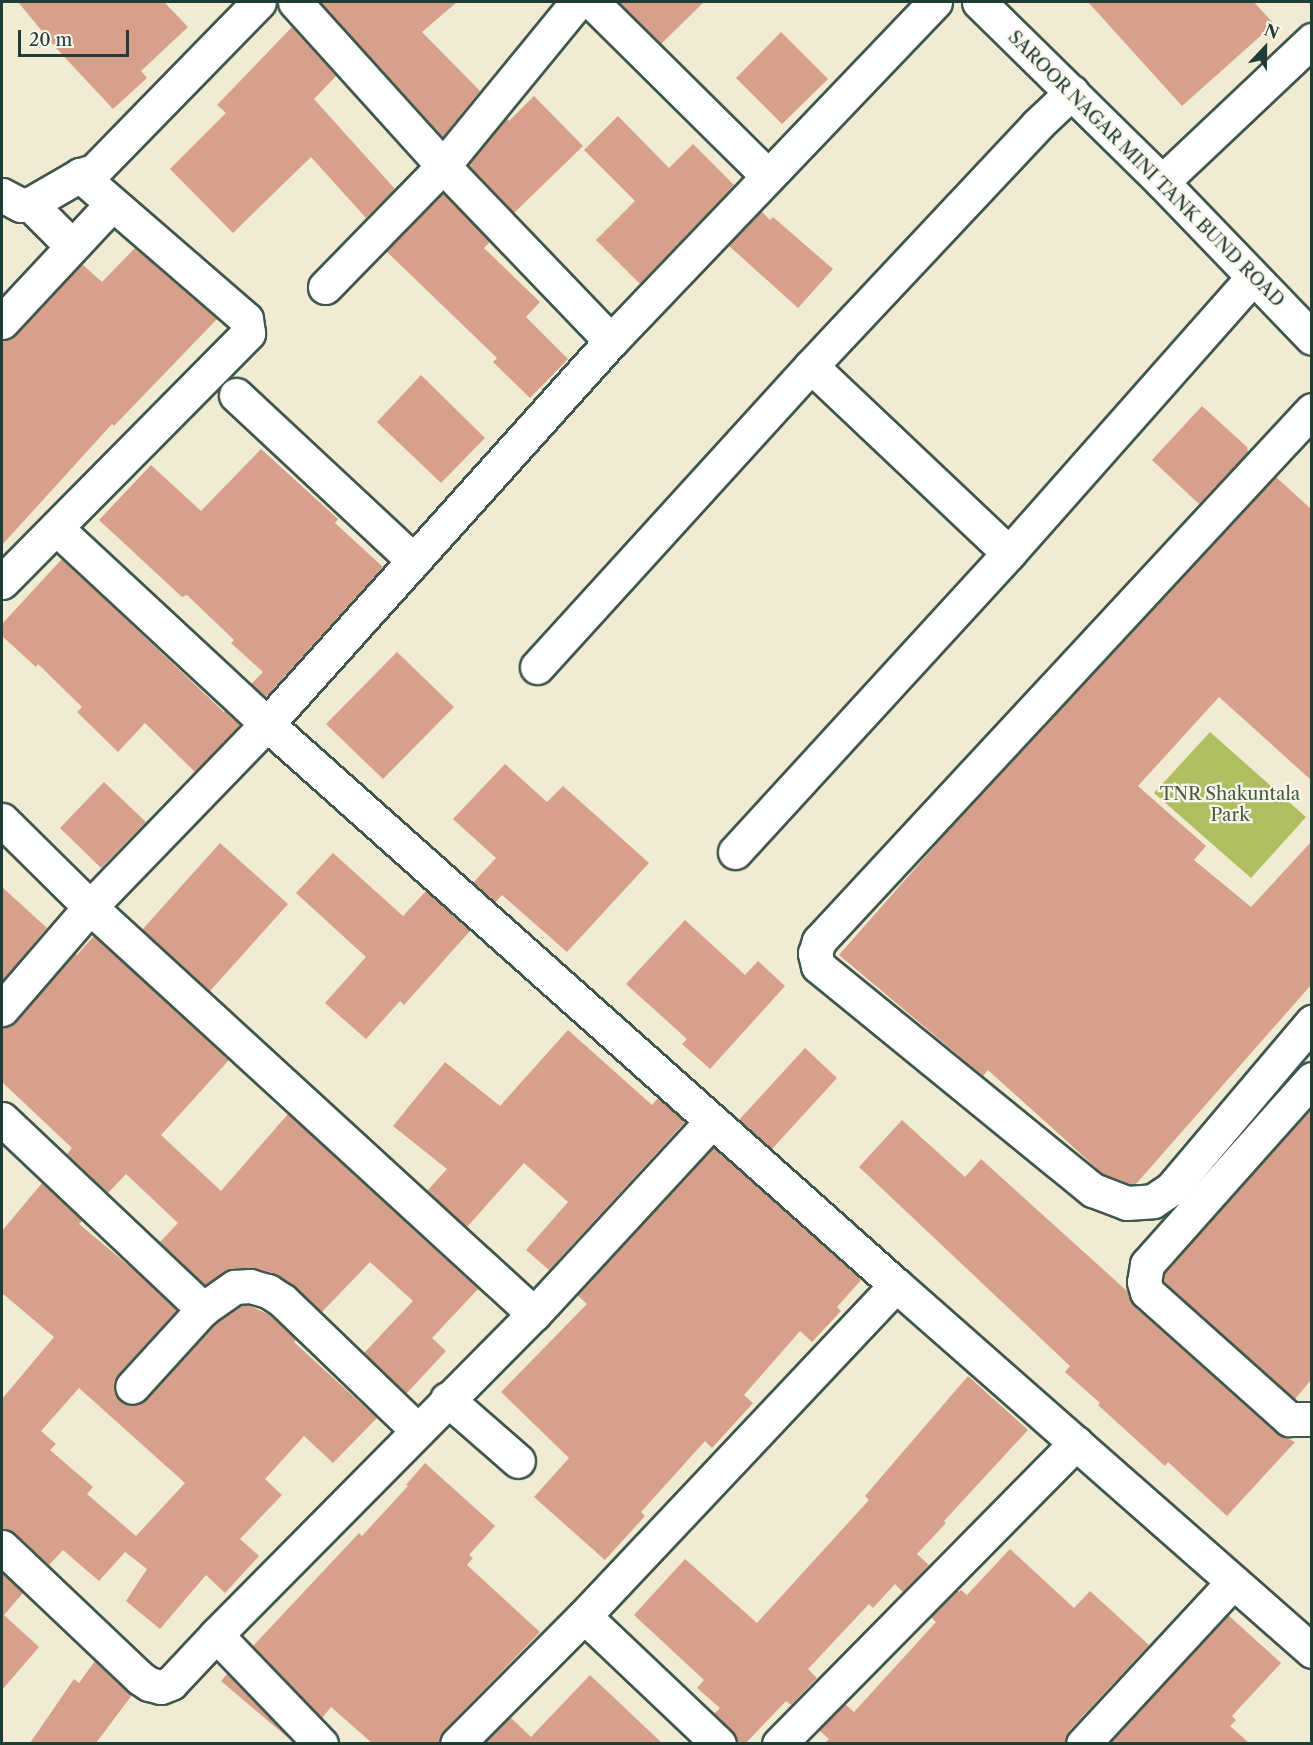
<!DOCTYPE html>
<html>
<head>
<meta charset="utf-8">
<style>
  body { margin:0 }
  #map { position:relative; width:1313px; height:1745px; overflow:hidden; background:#f2ebd3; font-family:"Libre Caslon Text",serif }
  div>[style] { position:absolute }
  .green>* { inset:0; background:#aebe61 }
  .building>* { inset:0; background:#d7a08a }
  .roads { filter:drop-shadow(2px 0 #3f574c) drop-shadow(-2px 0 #3f574c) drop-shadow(0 2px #3f574c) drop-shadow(0 -2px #3f574c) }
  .street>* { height:33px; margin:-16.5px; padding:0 16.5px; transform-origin:16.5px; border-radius:16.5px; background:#fff }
  .secondary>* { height:33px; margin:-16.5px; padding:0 16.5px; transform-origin:16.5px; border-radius:16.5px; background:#fff }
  span { translate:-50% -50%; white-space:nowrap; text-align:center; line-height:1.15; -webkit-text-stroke:4.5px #fbf7ec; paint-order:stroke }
  .street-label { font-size:18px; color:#1f3d34 }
  .park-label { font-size:18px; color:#435d3f }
  .frame { position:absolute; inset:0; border:3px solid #1f3d34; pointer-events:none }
  .north { position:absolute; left:1235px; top:18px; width:60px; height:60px; -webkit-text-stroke:4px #fbf7ec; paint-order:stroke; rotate:22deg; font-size:16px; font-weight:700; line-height:24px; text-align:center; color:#1f3d34 }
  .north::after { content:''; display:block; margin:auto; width:21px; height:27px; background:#1f3d34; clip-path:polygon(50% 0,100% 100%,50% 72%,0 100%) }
  .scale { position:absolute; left:18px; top:30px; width:111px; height:27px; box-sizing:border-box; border:3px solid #1f3d34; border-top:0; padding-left:8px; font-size:18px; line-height:21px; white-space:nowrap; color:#1f3d34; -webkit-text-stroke:4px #fbf7ec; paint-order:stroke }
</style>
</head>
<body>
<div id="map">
  <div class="green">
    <i style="clip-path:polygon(1210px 732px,1306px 817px,1251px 878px,1154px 793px)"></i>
  </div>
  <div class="building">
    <i style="clip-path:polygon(18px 2px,164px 2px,188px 27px,141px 71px,147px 78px,113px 109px,56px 48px)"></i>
    <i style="clip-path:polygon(320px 2px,457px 2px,422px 32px,480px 91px,443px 137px)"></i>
    <i style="clip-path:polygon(618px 2px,704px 2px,661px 44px)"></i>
    <i style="clip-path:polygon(1088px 2px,1254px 2px,1274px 24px,1182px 106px)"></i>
    <i style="clip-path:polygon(292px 27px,336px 76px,314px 99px,395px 189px,366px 218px,311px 157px,233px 233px,170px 169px,226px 113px,217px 105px)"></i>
    <i style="clip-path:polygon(781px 32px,828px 79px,782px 124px,736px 78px)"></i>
    <i style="clip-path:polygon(534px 96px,583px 146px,514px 213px,468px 165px,507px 118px,509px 121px)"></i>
    <i style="clip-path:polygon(618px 116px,669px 168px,693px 144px,734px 185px,640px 284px,596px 240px,635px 201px,584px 150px)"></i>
    <i style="clip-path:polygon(443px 193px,490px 242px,484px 248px,540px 302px,526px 317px,568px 359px,530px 398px,493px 362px,497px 358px,386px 251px)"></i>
    <i style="clip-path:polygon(761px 211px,770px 220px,773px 217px,833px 269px,798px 308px,728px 245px)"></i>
    <i style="clip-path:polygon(135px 248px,217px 319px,114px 426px,112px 424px,2px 545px,2px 340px,16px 335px,82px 264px,102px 282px)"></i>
    <i style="clip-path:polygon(421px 375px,485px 438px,441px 483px,377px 422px)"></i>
    <i style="clip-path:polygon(1202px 406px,1247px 447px,1248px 452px,1199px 504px,1152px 460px)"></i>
    <i style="clip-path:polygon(261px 449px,338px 519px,335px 523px,383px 567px,266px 697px,251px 684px,263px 672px,231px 643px,234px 640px,187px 595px,182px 597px,99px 520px,151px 465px,201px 511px)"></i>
    <i style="clip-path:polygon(1276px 477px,1311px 509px,1311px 780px,1219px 697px,1138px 786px,1206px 846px,1194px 860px,1251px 907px,1311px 842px,1311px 985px,1136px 1184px,1130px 1184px,1103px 1174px,988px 1070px,983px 1076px,839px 955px,963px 814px)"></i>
    <i style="clip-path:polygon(62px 559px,224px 712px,225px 711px,240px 725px,195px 772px,145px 723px,118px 752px,77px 712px,82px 707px,38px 664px,36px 667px,2px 636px,2px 624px)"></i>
    <i style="clip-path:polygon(397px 652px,454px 707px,383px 779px,326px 724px)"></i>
    <i style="clip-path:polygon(505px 764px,547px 802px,563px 786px,649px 863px,567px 952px,502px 895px,495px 903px,473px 883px,496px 858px,453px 819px)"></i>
    <i style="clip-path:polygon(104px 782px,146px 822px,101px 868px,60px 828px)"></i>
    <i style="clip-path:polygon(220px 843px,288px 904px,210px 991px,142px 930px)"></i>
    <i style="clip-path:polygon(333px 853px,403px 916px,426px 891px,470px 931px,404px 1005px,400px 1001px,366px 1039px,325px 1003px,366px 957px,296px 893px)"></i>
    <i style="clip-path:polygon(2px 887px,47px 928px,2px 981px)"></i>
    <i style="clip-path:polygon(685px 920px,745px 975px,758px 961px,785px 986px,710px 1069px,682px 1044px,687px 1039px,626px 984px)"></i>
    <i style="clip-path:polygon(94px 936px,229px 1060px,161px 1135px,221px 1191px,288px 1114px,478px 1289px,432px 1338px,446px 1351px,406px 1394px,364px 1353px,413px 1301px,370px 1262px,322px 1312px,292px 1284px,273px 1273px,255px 1268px,233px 1268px,205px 1285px,160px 1242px,178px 1223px,126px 1174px,108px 1193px,67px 1154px,72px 1148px,2px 1082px,2px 1027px,16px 1021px,75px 953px,77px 955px)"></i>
    <i style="clip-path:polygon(568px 1030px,652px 1105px,658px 1098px,685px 1122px,549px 1270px,526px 1250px,568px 1202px,524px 1163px,467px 1227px,427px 1191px,447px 1169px,393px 1126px,445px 1062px,500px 1106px)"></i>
    <i style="clip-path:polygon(805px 1048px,837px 1078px,772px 1149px,739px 1120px)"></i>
    <i style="clip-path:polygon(1311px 1108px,1311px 1380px,1295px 1399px,1163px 1281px,1165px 1272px)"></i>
    <i style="clip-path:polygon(902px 1120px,965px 1177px,981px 1159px,1127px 1291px,1134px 1306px,1276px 1433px,1295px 1442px,1227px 1516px,1168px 1462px,1165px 1466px,1098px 1405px,1100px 1403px,1065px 1372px,1070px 1366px,859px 1167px)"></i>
    <i style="clip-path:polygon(713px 1147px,862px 1279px,837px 1307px,841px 1311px,812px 1342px,800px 1331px,744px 1395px,753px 1403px,712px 1448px,705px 1441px,641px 1512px,645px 1516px,605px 1560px,534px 1497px,569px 1458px,501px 1392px,587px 1304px,577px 1295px)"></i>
    <i style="clip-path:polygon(evenodd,42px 1183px,82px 1221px,79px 1224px,134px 1270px,177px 1310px,118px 1375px,114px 1384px,114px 1392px,120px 1401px,129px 1405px,138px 1405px,145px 1400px,215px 1323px,241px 1305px,248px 1305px,270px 1315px,296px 1340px,294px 1342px,377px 1418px,333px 1463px,304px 1436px,265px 1479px,282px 1495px,240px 1539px,259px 1556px,225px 1593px,206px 1575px,160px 1629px,126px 1601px,147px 1569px,125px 1552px,99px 1581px,63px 1550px,49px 1565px,15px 1533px,2px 1529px,2px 1399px,54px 1337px,2px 1293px,2px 1231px,42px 1183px,79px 1388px,185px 1483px,136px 1536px,87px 1494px,93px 1487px,50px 1450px,56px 1444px,41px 1431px,79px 1388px)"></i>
    <i style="clip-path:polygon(968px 1376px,1028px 1430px,944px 1521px,946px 1523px,917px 1554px,929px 1565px,903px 1592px,895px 1584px,873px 1608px,869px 1604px,808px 1669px,817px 1678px,791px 1705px,786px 1701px,746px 1743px,737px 1743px,732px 1731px,714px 1714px,720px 1708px,697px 1688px,704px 1680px,634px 1615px,685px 1559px,757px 1623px,869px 1500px,865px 1496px)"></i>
    <i style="clip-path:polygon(425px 1463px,495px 1526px,469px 1555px,473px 1558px,467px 1565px,540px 1632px,444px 1731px,439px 1743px,372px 1743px,331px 1707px,322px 1718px,253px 1646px,359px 1533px,362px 1536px,408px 1486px,406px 1485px)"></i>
    <i style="clip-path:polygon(1010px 1549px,1074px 1608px,1090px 1591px,1149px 1645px,1069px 1731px,1065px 1743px,825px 1743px,829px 1739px,819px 1730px,845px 1704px,854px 1712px,936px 1622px,931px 1617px,957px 1590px,959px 1592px,961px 1590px,967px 1595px)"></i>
    <i style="clip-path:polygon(2px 1572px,23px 1593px,4px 1615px,39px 1647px,2px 1690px)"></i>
    <i style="clip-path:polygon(1228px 1615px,1281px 1663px,1232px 1716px,1236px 1720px,1230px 1726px,1249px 1743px,1109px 1743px)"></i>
    <i style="clip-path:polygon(95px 1661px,132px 1695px,96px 1743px,30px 1743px,74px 1679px,79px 1683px)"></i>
    <i style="clip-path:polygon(227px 1674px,293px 1742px,221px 1681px)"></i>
    <i style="clip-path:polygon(590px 1675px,662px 1743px,484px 1743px,510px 1717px,531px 1737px)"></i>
  </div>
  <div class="roads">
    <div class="street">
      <i style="left:295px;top:2px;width:221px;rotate:47.9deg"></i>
      <i style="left:443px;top:166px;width:243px;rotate:46.2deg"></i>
      <i style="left:611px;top:341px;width:469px;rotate:-46.3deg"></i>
      <i style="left:592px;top:2px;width:247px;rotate:44.7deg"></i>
      <i style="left:1162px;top:182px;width:207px;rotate:-43.4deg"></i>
      <i style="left:2px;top:195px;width:21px;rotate:28deg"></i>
      <i style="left:21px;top:205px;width:9px;rotate:-6deg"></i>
      <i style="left:30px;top:204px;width:58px;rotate:-30.1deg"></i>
      <i style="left:80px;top:175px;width:15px;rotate:-16deg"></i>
      <i style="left:94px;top:171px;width:236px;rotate:-45.7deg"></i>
      <i style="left:30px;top:204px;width:59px;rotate:45deg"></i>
      <i style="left:325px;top:287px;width:169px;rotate:-45.7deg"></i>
      <i style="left:443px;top:166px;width:212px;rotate:-50.7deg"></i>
      <i style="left:2px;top:322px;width:160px;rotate:-47deg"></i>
      <i style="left:811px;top:366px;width:272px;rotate:43.4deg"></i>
      <i style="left:236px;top:395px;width:243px;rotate:43deg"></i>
      <i style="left:1312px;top:410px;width:725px;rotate:132.87deg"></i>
      <i style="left:819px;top:941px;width:13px;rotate:108deg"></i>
      <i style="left:815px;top:953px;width:13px;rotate:77deg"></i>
      <i style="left:818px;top:966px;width:355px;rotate:39.2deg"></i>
      <i style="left:1093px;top:1190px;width:36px;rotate:21deg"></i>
      <i style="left:1127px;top:1203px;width:26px;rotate:-4deg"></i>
      <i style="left:1153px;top:1201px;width:22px;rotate:-34deg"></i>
      <i style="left:1171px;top:1189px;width:219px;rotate:-49.8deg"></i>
      <i style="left:69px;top:540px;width:270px;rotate:42.9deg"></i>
      <i style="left:267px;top:724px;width:843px;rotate:41.73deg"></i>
      <i style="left:896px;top:1285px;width:455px;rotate:133.3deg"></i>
      <i style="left:584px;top:1616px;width:180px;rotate:134.8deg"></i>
      <i style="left:2px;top:582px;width:350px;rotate:-45.3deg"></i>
      <i style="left:248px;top:333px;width:14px;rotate:-98deg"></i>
      <i style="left:246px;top:319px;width:220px;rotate:-139.1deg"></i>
      <i style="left:537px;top:667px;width:407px;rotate:-47.7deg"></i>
      <i style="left:811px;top:366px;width:330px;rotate:-46.8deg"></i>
      <i style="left:1037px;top:125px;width:48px;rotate:-43.3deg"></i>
      <i style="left:2px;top:820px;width:124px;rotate:44.7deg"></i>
      <i style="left:90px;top:907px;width:602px;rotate:42.51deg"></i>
      <i style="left:534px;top:1314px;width:261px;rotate:-47.3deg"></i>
      <i style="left:735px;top:852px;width:406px;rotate:-47.5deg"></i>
      <i style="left:1009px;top:553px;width:368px;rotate:-48.5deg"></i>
      <i style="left:2px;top:1009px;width:135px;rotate:-49.2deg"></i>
      <i style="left:90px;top:907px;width:255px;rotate:-46deg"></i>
      <i style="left:267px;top:724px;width:515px;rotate:-48.07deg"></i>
      <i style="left:1312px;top:1079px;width:248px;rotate:131.7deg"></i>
      <i style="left:1147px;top:1264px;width:18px;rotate:99deg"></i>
      <i style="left:1144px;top:1282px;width:10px;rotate:73deg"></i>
      <i style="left:1147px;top:1292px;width:191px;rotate:41.8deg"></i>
      <i style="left:1289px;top:1419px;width:23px"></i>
      <i style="left:2px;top:1119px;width:277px;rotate:43.4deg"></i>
      <i style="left:203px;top:1309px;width:105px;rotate:132.3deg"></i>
      <i style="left:896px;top:1285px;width:554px;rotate:41.34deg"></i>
      <i style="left:203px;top:1309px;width:39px;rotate:-35deg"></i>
      <i style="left:235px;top:1287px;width:15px;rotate:-4deg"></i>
      <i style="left:250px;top:1286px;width:19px;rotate:16deg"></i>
      <i style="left:268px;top:1291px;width:17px;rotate:33deg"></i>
      <i style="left:282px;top:1300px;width:187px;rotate:43.9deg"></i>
      <i style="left:447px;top:1399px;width:94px;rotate:41.1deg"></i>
      <i style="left:2px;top:1547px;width:190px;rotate:43.5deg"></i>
      <i style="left:140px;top:1678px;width:11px;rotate:34deg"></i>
      <i style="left:149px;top:1684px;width:12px;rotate:14deg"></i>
      <i style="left:161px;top:1687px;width:11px;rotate:-22deg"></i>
      <i style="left:171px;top:1683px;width:66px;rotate:-46.8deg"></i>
      <i style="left:584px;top:1616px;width:186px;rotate:43.5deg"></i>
      <i style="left:321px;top:1744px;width:151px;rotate:-133.9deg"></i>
      <i style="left:216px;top:1635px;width:452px;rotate:-45.3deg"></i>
      <i style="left:779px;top:1744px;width:423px;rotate:-45.4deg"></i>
      <i style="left:1083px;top:1744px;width:221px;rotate:-47.2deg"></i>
    </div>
    <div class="secondary">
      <i style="left:979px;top:2px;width:257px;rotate:44.5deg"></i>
      <i style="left:1162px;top:182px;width:216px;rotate:46.1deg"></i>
    </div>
  </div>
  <div class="street-label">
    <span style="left:1146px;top:169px;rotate:45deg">SAROOR NAGAR MINI TANK BUND ROAD</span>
  </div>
  <div class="park-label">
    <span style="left:1230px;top:805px">TNR Shakuntala<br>Park</span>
  </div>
  <div class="frame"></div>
  <div class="north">N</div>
  <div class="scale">20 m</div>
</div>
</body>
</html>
